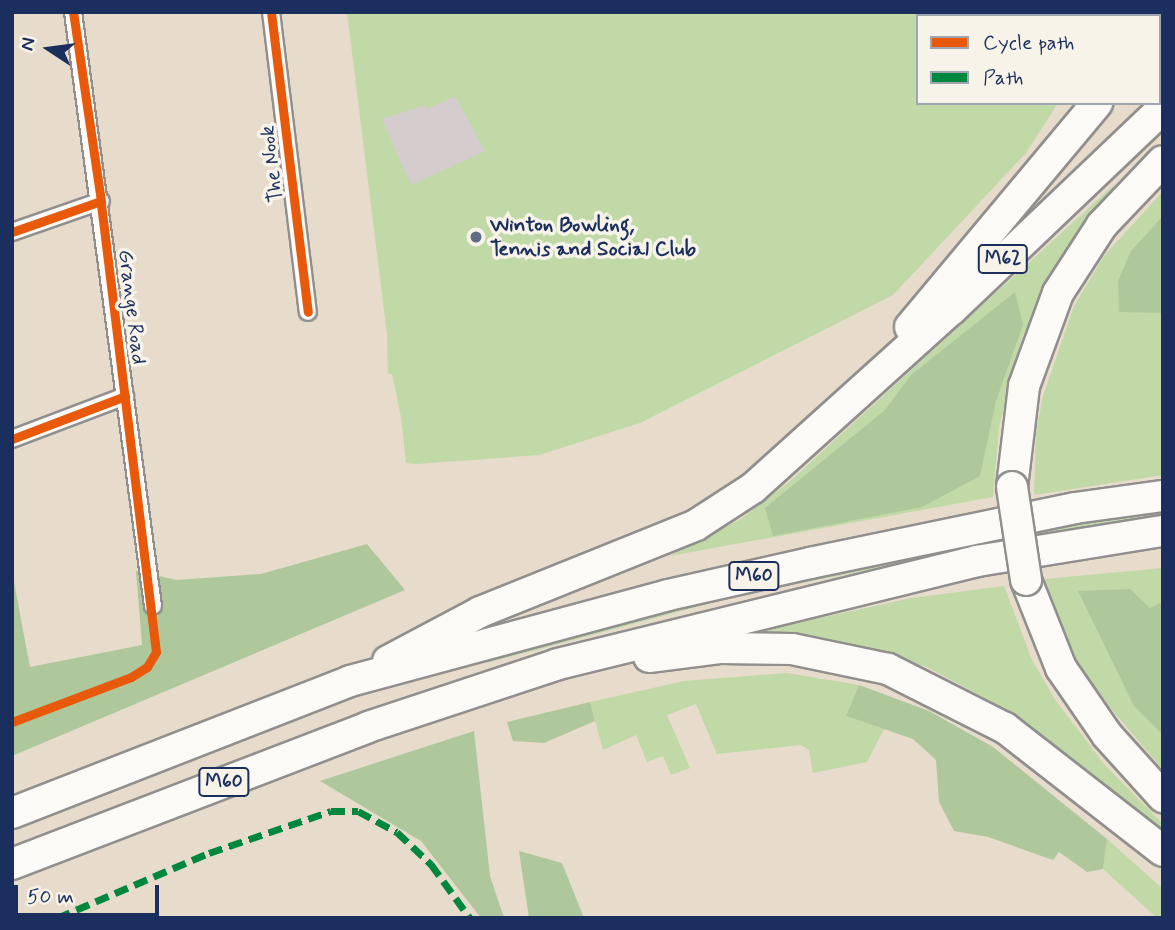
<!DOCTYPE html>
<html>
<head>
<meta charset="utf-8">
<style>
  body { margin:0 }
  #map { position:relative; width:1175px; height:930px; overflow:hidden; background:#e7dbcb; font-family:Mynerve,sans-serif }
  div>[style] { position:absolute }
  .green>* { inset:0; background:#c0d9a7 }
  .forest>* { inset:0; background:#aec89c }
  .building>* { inset:0; background:#d4cccd }
  .roads { filter:drop-shadow(2px 0 #918f8e) drop-shadow(-2px 0 #918f8e) drop-shadow(0 2px #918f8e) drop-shadow(0 -2px #918f8e) }
  .minor>* { height:16px; margin:-8px; padding:0 8px; transform-origin:8px; border-radius:8px; background:#fbfaf7 }
  .motorway>* { height:30px; margin:-15px; padding:0 15px; transform-origin:15px; border-radius:15px; background:#fbfaf7 }
  .bridges { filter:drop-shadow(2px 0 #918f8e) drop-shadow(-2px 0 #918f8e) drop-shadow(0 2px #918f8e) drop-shadow(0 -2px #918f8e) }
  .motorway-bridge>* { height:30px; margin:-15px; padding:0 15px; transform-origin:15px; border-radius:15px; background:#fbfaf7 }
  .quiet>* { height:7px; margin-top:-3.5px; transform-origin:0; background:repeating-linear-gradient(90deg,#00873e 0 14px,transparent 0 21px) }
  .cycleway>* { height:9px; margin:-4.5px; padding:0 4.5px; transform-origin:4.5px; border-radius:4.5px; background:#e8590c }
  .dots>* { width:19px; height:19px; translate:-50% -50%; box-sizing:border-box; border:4px solid #f7f3e8; border-radius:50% }
  span { translate:-50% -50%; white-space:nowrap; text-align:center; line-height:1.15; -webkit-text-stroke:7px #f7f3e8; paint-order:stroke }
  .shield-label span { padding:2px 5px; background:#f7f3e8; border:2px solid; border-radius:5px; -webkit-text-stroke-width:0 }
  .shield-label { font-size:19px; color:#1b2f5e; font-weight:700 }
  .street-label { font-size:21px; color:#1b2f5e }
  .poi-label { font-size:21px; color:#1b2f5e; font-weight:700 }
  .left { translate:0 -50%; text-align:left }
  .frame { position:absolute; inset:0; border:14px solid #1b2f5e; pointer-events:none }
  .legend { position:absolute; left:916px; top:14px; width:245px; height:91px; box-sizing:border-box; background:#f7f3e8; border:2px solid #9fa5b1; margin:0; padding:9px 12px; list-style:none; font-size:21px; color:#1b2f5e }
  .legend li { display:flex; align-items:center; gap:14px; height:35px }
  .legend b { width:35px; border:2px solid #9fa5b1 }
  .north { position:absolute; left:14px; top:14px; width:70px; height:70px; -webkit-text-stroke:5px #f7f3e8; paint-order:stroke; rotate:283deg; font-size:19px; font-weight:700; line-height:28px; text-align:center; color:#1b2f5e }
  .north::after { content:''; display:block; margin:auto; width:24px; height:32px; background:#1b2f5e; clip-path:polygon(50% 0,100% 100%,50% 72%,0 100%) }
  .scale { position:absolute; left:14px; top:885px; width:145px; height:32px; box-sizing:border-box; border:4px solid #1b2f5e; border-top:0; padding-left:9px; font-size:21px; line-height:24px; white-space:nowrap; color:#1b2f5e; -webkit-text-stroke:5px #f7f3e8; paint-order:stroke }
</style>
</head>
<body>
<div id="map">
  <div class="green">
    <i style="clip-path:polygon(347px 12px,1116px 12px,918px 16px,918px 103px,1058px 103px,1026px 153px,893px 295px,640px 423px,539px 455px,417px 464px,406px 463px,401px 417px,392px 374px,388px 374px,387px 335px)"></i>
    <i style="clip-path:polygon(1116px 183px,1080px 228px,1022px 337px,999px 427px,993px 497px,670px 556px,741px 519px,789px 482px)"></i>
    <i style="clip-path:polygon(1163px 191px,1163px 475px,1034px 495px,1036px 432px,1043px 396px,1074px 306px,1104px 256px)"></i>
    <i style="clip-path:polygon(1163px 511px,1163px 518px,1039px 535px,1038px 529px)"></i>
    <i style="clip-path:polygon(995px 535px,996px 544px,738px 596px,487px 663px,483px 655px,552px 635px)"></i>
    <i style="clip-path:polygon(1163px 568px,1163px 770px,1094px 688px,1070px 649px,1045px 579px)"></i>
    <i style="clip-path:polygon(1004px 586px,1032px 660px,1056px 701px,1104px 764px,1163px 824px,1163px 832px,1013px 713px,927px 667px,834px 641px,800px 637px,728px 638px,912px 598px)"></i>
    <i style="clip-path:polygon(787px 673px,859px 685px,846px 716px,884px 729px,867px 762px,813px 773px,809px 750px,801px 745px,717px 754px,696px 704px,667px 715px,690px 768px,671px 775px,663px 756px,647px 762px,636px 735px,603px 750px,590px 702px,684px 681px)"></i>
    <i style="clip-path:polygon(1107px 839px,1163px 889px,1163px 918px,1157px 918px,1103px 869px)"></i>
  </div>
  <div class="forest">
    <i style="clip-path:polygon(1163px 216px,1163px 313px,1119px 312px,1118px 281px,1131px 251px)"></i>
    <i style="clip-path:polygon(1015px 292px,1023px 325px,996px 401px,980px 476px,922px 507px,773px 536px,765px 508px,885px 410px,911px 375px)"></i>
    <i style="clip-path:polygon(367px 544px,405px 590px,12px 756px,12px 571px,30px 667px,142px 645px,136px 571px,177px 580px,261px 574px)"></i>
    <i style="clip-path:polygon(1130px 589px,1150px 608px,1163px 602px,1163px 735px,1134px 706px,1078px 591px)"></i>
    <i style="clip-path:polygon(859px 685px,929px 711px,993px 747px,1107px 839px,1103px 869px,1087px 872px,1059px 852px,1053px 860px,988px 837px,954px 831px,939px 802px,936px 760px,913px 739px,846px 716px)"></i>
    <i style="clip-path:polygon(590px 702px,595px 721px,544px 743px,513px 741px,507px 722px)"></i>
    <i style="clip-path:polygon(474px 731px,490px 876px,504px 918px,481px 918px,421px 841px,320px 781px)"></i>
    <i style="clip-path:polygon(519px 851px,562px 863px,584px 918px,529px 918px)"></i>
  </div>
  <div class="building">
    <i style="clip-path:polygon(455px 96px,485px 151px,411px 185px,382px 119px,425px 105px,427px 109px)"></i>
  </div>
  <div class="roads">
    <div class="minor">
      <i style="left:73px;top:12px;width:599px;rotate:82.33deg"></i>
      <i style="left:271px;top:12px;width:302px;rotate:83deg"></i>
      <i style="left:12px;top:232px;width:94px;rotate:-19.2deg"></i>
      <i style="left:12px;top:439px;width:121px;rotate:-20.8deg"></i>
    </div>
    <div class="motorway">
      <i style="left:1153px;top:16px;width:4px;rotate:-63deg"></i>
      <i style="left:910px;top:327px;width:292px;rotate:-50.1deg"></i>
      <i style="left:1012px;top:487px;width:102px;rotate:-83.2deg"></i>
      <i style="left:1024px;top:386px;width:99px;rotate:-69.9deg"></i>
      <i style="left:1058px;top:293px;width:81px;rotate:-57.1deg"></i>
      <i style="left:1102px;top:225px;width:88px;rotate:-46.4deg"></i>
      <i style="left:1026px;top:580px;width:95px;rotate:68.3deg"></i>
      <i style="left:1061px;top:668px;width:81px;rotate:55.5deg"></i>
      <i style="left:1107px;top:735px;width:84px;rotate:47.9deg"></i>
      <i style="left:649px;top:657px;width:73px;rotate:-7.1deg"></i>
      <i style="left:721px;top:648px;width:71px;rotate:0.8deg"></i>
      <i style="left:792px;top:649px;width:98px;rotate:11.8deg"></i>
      <i style="left:888px;top:669px;width:131px;rotate:26.8deg"></i>
      <i style="left:1005px;top:728px;width:200px;rotate:37.9deg"></i>
      <i style="left:388px;top:661px;width:104px;rotate:-28deg"></i>
      <i style="left:480px;top:612px;width:233px;rotate:-21.9deg"></i>
      <i style="left:696px;top:525px;width:68px;rotate:-33deg"></i>
      <i style="left:753px;top:488px;width:266px;rotate:-42deg"></i>
      <i style="left:951px;top:310px;width:293px;rotate:-43.6deg"></i>
      <i style="left:12px;top:813px;width:363px;rotate:-21.3deg"></i>
      <i style="left:350px;top:681px;width:329px;rotate:-15.1deg"></i>
      <i style="left:668px;top:595px;width:146px;rotate:-12.7deg"></i>
      <i style="left:810px;top:563px;width:271px;rotate:-11.7deg"></i>
      <i style="left:1075px;top:508px;width:89px;rotate:-7.8deg"></i>
      <i style="left:12px;top:864px;width:381px;rotate:-21deg"></i>
      <i style="left:368px;top:727px;width:200px;rotate:-18.3deg"></i>
      <i style="left:558px;top:664px;width:431px;rotate:-13.8deg"></i>
      <i style="left:977px;top:561px;width:188px;rotate:-9.2deg"></i>
    </div>
  </div>
  <div class="bridges">
    <div class="motorway-bridge">
      <i style="left:1012px;top:487px;width:94px;rotate:81.4deg"></i>
    </div>
  </div>
  <div class="quiet">
    <i style="left:57px;top:918px;width:165px;rotate:-23.2deg"></i>
    <i style="left:209px;top:853px;width:129px;rotate:-19deg"></i>
    <i style="left:331px;top:811px;width:27px"></i>
    <i style="left:358px;top:811px;width:44px;rotate:28.3deg"></i>
    <i style="left:397px;top:832px;width:47px;rotate:43.3deg"></i>
    <i style="left:431px;top:864px;width:67px;rotate:54.2deg"></i>
  </div>
  <div class="cycleway">
    <i style="left:271px;top:12px;width:302px;rotate:83deg"></i>
    <i style="left:12px;top:232px;width:94px;rotate:-19.2deg"></i>
    <i style="left:12px;top:439px;width:121px;rotate:-20.8deg"></i>
    <i style="left:12px;top:722px;width:127px;rotate:-20.7deg"></i>
    <i style="left:131px;top:677px;width:19px;rotate:-32deg"></i>
    <i style="left:147px;top:667px;width:17px;rotate:-59deg"></i>
    <i style="left:156px;top:652px;width:454px;rotate:-97deg"></i>
    <i style="left:101px;top:201px;width:191px;rotate:-98.4deg"></i>
  </div>
  <div class="dots">
    <i style="left:476px;top:237px;background:#626b84"></i>
  </div>
  <div class="shield-label">
    <span style="left:1003px;top:259px">M62</span>
    <span style="left:754px;top:576px">M60</span>
    <span style="left:224px;top:782px">M60</span>
  </div>
  <div class="street-label">
    <span style="left:272px;top:164px;rotate:-97deg">The Nook</span>
    <span style="left:132px;top:307px;rotate:83deg">Grange Road</span>
  </div>
  <div class="poi-label">
    <span class="left" style="left:490px;top:237px">Winton Bowling,<br>Tennis and Social Club</span>
  </div>
  <div class="frame"></div>
  <ul class="legend">
  <li><b style="height:9px;background:#e8590c"></b>Cycle path</li>
  <li><b style="height:9px;background:#00873e"></b>Path</li>
  </ul>
  <div class="north">N</div>
  <div class="scale">50 m</div>
</div>
</body>
</html>
